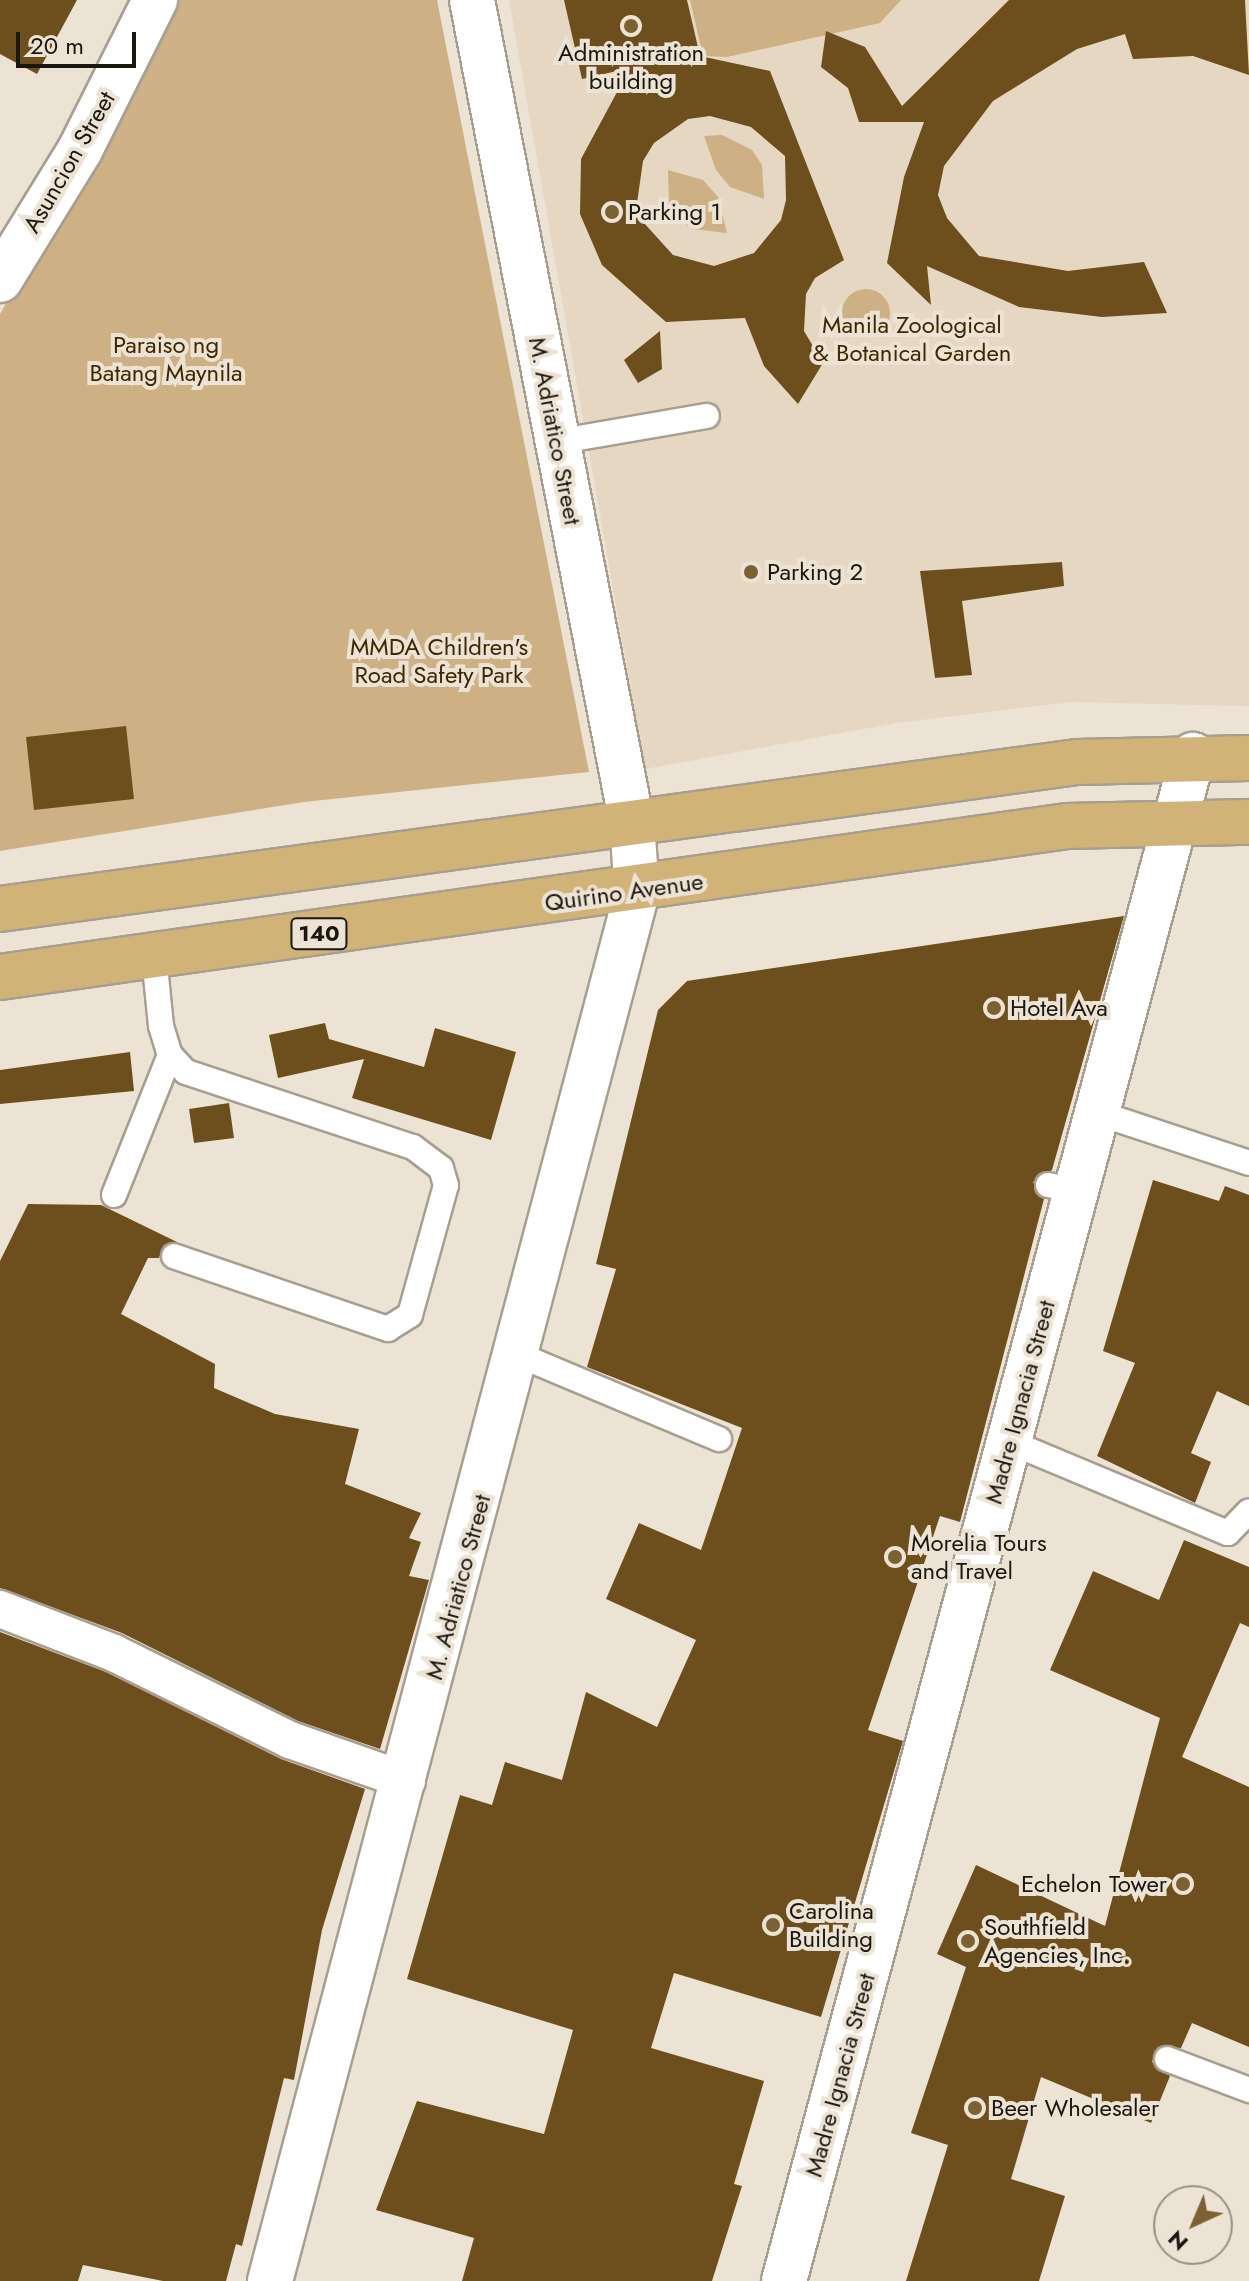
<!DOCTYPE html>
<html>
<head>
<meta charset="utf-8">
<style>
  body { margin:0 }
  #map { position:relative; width:1249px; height:2281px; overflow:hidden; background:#ede3d4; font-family:Jost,sans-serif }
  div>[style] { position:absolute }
  .built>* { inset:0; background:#e5d7c1 }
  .green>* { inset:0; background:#cdb185 }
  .round { border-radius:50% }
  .building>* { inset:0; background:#6c4f1c }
  .roads { filter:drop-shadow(2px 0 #a89e90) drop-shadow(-2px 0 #a89e90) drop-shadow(0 2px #a89e90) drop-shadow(0 -2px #a89e90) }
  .service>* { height:24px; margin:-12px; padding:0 12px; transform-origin:12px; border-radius:12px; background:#fff }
  .pedestrian>* { height:36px; margin:-18px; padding:0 18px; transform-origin:18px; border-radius:18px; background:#fff }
  .minor>* { height:44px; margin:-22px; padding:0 22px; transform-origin:22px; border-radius:22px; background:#fff }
  .tertiary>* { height:44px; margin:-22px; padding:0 22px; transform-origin:22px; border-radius:22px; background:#fff }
  .primary>* { height:44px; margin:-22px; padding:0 22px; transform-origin:22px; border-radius:22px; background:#d1b377 }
  .dots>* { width:22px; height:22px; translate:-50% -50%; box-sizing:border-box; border:4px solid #ede3d4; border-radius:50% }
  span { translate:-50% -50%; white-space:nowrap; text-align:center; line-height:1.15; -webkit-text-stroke:8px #ede3d4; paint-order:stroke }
  .shield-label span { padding:2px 6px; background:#ede3d4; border:2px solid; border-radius:6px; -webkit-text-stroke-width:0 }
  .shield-label { font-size:22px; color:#1a1711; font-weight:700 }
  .poi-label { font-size:24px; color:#1a1711 }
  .left { translate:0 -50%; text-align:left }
  .right { translate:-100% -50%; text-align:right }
  .street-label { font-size:24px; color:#1a1711 }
  .park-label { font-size:24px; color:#3e2800 }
  .north { position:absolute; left:1153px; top:2185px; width:80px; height:80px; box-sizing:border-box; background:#ede3d4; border:2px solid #999186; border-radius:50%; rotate:224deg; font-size:22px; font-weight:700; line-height:32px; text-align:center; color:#1a1711 }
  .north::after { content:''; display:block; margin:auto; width:28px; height:36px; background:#7c6133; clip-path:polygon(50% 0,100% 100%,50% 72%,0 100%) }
  .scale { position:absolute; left:16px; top:32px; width:120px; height:36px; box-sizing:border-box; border:4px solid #1a1711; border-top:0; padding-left:10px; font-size:24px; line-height:28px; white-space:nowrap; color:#1a1711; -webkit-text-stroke:6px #ede3d4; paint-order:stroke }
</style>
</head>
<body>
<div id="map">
  <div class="built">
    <i style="clip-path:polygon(509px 0,1249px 0,1249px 706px,1071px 702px,896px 723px,645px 769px)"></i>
  </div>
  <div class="green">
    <i style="clip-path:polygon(177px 0,437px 0,589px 772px,304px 802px,0 851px,0 314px)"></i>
    <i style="clip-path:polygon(690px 0,901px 0,880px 23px,727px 57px,703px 56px)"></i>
    <i style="clip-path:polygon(722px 135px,752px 150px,762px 165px,764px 199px,730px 187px,716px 170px,704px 136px)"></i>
    <i style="clip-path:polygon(668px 170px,703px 180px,718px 197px,727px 233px,693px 229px,679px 219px,669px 203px)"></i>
    <i class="round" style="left:842px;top:289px;width:48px;height:48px"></i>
  </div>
  <div class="building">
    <i style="clip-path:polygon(0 0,77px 0,37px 74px,0 54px)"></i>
    <i style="clip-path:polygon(evenodd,564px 0,687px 0,700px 56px,770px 71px,844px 260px,815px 278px,806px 294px,804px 331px,823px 363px,798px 404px,764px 366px,745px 318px,666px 322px,602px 265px,580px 214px,581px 159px,630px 68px,582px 79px,564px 0,710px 116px,751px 127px,785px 156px,786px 200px,781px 220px,754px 253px,714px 266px,673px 255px,644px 223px,637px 203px,643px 161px,654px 143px,688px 119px,710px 116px)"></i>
    <i style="clip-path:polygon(1009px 0,1245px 0,1249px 75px,1193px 56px,1133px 59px,1125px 34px,1077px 49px,993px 101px,944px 166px,938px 195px,947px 218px,979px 256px,1068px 271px,1144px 262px,1167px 313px,1102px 317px,1019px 307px,927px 266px,931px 305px,887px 263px,904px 177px,924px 122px,859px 122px,848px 88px,821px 67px,826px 31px,865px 47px,902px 106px)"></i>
    <i style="clip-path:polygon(660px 331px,662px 369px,638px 383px,624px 360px)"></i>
    <i style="clip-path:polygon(1062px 562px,1064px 586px,962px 601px,972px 675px,935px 678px,920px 571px)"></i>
    <i style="clip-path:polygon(126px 726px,134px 799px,34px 810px,26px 737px)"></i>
    <i style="clip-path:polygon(1124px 916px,1052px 1170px,1033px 1182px,1044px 1199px,960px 1522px,940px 1516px,868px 1730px,903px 1741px,821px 2017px,674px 1973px,651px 2048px,764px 2081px,734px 2184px,742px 2186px,712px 2281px,462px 2281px,474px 2238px,376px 2210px,417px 2101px,544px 2134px,573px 2030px,407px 1979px,460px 1795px,492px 1805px,505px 1762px,562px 1780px,586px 1692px,657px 1727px,696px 1640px,606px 1599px,639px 1523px,701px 1550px,742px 1428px,587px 1367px,616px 1269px,596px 1264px,658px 1010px,687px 981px)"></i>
    <i style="clip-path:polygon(325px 1023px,329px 1039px,424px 1067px,435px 1028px,516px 1052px,491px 1140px,352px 1098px,364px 1059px,278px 1078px,269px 1035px)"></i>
    <i style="clip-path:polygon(130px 1052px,134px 1091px,0 1104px,0 1070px)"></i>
    <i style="clip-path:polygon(229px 1103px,234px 1138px,194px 1143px,189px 1109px)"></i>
    <i style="clip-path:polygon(1153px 1180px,1219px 1201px,1225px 1186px,1249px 1195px,1249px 1406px,1217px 1391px,1191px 1453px,1211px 1462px,1195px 1503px,1097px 1456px,1135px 1363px,1103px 1351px)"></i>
    <i style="clip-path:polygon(28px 1204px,101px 1205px,177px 1242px,164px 1245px,159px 1258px,148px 1258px,121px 1314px,215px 1364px,214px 1388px,275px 1414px,359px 1429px,345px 1484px,421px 1513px,409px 1538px,421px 1542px,409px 1576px,429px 1580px,380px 1749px,298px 1721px,122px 1633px,0 1588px,0 1261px)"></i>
    <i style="clip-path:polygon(1184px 1540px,1249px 1567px,1249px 1627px,1240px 1623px,1182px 1757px,1249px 1787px,1249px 2047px,1192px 2023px,1181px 2048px,1158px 2047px,1152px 2062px,1170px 2076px,1151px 2123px,1041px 2077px,1011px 2179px,1065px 2196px,1039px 2281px,906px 2281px,948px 2145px,911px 2133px,966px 1967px,937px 1954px,976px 1865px,1105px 1926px,1160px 1718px,1050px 1670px,1093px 1571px,1159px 1600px)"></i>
    <i style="clip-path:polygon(0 1632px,106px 1672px,281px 1759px,365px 1789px,322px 1930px,294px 2080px,284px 2078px,242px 2246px,236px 2244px,226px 2281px,163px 2281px,83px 2265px,78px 2281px,0 2281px)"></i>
  </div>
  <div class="roads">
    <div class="service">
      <i style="left:556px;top:442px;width:153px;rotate:-9.8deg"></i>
      <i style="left:154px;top:956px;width:70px;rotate:84.3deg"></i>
      <i style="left:161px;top:1026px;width:30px;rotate:73deg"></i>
      <i style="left:170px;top:1055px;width:23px;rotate:47deg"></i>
      <i style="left:186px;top:1072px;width:239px;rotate:18.3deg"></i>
      <i style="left:413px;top:1147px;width:35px;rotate:37deg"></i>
      <i style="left:441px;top:1168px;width:18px;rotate:74deg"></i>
      <i style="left:446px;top:1185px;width:135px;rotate:105.5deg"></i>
      <i style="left:410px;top:1315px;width:26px;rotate:148deg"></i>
      <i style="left:388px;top:1329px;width:226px;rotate:-161.2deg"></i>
      <i style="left:1098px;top:1113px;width:159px;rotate:18.3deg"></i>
      <i style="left:1048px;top:1185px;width:29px;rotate:10deg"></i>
      <i style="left:114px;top:1195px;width:151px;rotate:-68.2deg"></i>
      <i style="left:519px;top:1355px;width:217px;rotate:22.8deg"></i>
      <i style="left:1010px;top:1442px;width:236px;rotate:22.7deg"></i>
      <i style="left:1228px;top:1533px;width:30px;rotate:-46deg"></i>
      <i style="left:1167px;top:2059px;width:88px;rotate:20.7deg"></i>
    </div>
    <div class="pedestrian">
      <i style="left:0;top:1609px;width:122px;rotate:21.1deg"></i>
      <i style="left:114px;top:1653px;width:196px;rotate:26.3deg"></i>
      <i style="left:290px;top:1740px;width:124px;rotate:19.3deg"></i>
    </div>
    <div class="minor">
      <i style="left:784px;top:2281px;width:1580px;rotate:-75deg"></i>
    </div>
    <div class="tertiary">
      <i style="left:0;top:280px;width:153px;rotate:-58.4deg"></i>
      <i style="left:80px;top:150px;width:168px;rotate:-63.4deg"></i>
      <i style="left:270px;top:2281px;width:1437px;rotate:-75.2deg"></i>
      <i style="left:637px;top:892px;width:68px;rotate:-94.2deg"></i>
      <i style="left:632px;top:824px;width:839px;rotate:-100.99deg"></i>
    </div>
    <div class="primary">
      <i style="left:0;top:909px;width:1087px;rotate:-7.77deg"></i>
      <i style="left:1077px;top:762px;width:172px;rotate:-1.3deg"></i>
      <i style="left:0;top:977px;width:1078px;rotate:-8.05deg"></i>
      <i style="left:1067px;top:826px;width:182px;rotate:-1.3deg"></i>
    </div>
  </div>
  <div class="dots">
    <i style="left:631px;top:26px;background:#7c6133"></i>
    <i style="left:612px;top:212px;background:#7c6133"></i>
    <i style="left:751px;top:572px;background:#7c6133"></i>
    <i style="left:994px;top:1008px;background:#7c6133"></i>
    <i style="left:895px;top:1557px;background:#7c6133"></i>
    <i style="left:1183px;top:1884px;background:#7c6133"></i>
    <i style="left:773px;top:1925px;background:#7c6133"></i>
    <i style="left:968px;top:1941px;background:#7c6133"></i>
    <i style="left:975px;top:2108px;background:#7c6133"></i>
  </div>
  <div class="shield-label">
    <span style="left:319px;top:934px">140</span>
  </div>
  <div class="poi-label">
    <span style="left:631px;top:67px">Administration<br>building</span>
    <span class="left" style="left:628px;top:212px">Parking 1</span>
    <span class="left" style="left:767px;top:572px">Parking 2</span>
    <span class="left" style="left:1010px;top:1008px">Hotel Ava</span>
    <span class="left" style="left:911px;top:1557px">Morelia Tours<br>and Travel</span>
    <span class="right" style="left:1167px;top:1884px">Echelon Tower</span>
    <span class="left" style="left:789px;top:1925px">Carolina<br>Building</span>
    <span class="left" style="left:984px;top:1941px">Southfield<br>Agencies, Inc.</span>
    <span class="left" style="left:991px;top:2108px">Beer Wholesaler</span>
  </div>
  <div class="street-label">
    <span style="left:69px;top:162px;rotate:-60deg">Asuncion Street</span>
    <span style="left:555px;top:431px;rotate:79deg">M. Adriatico Street</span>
    <span style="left:624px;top:892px;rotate:-8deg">Quirino Avenue</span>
    <span style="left:1020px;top:1402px;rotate:-75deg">Madre Ignacia Street</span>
    <span style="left:458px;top:1587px;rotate:-75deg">M. Adriatico Street</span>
    <span style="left:840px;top:2075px;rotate:-75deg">Madre Ignacia Street</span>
  </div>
  <div class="park-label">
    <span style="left:912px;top:339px">Manila Zoological<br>&amp; Botanical Garden</span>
    <span style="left:166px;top:359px">Paraiso ng<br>Batang Maynila</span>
    <span style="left:439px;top:661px">MMDA Children's<br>Road Safety Park</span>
  </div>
  <div class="north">N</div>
  <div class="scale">20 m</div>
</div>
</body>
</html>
